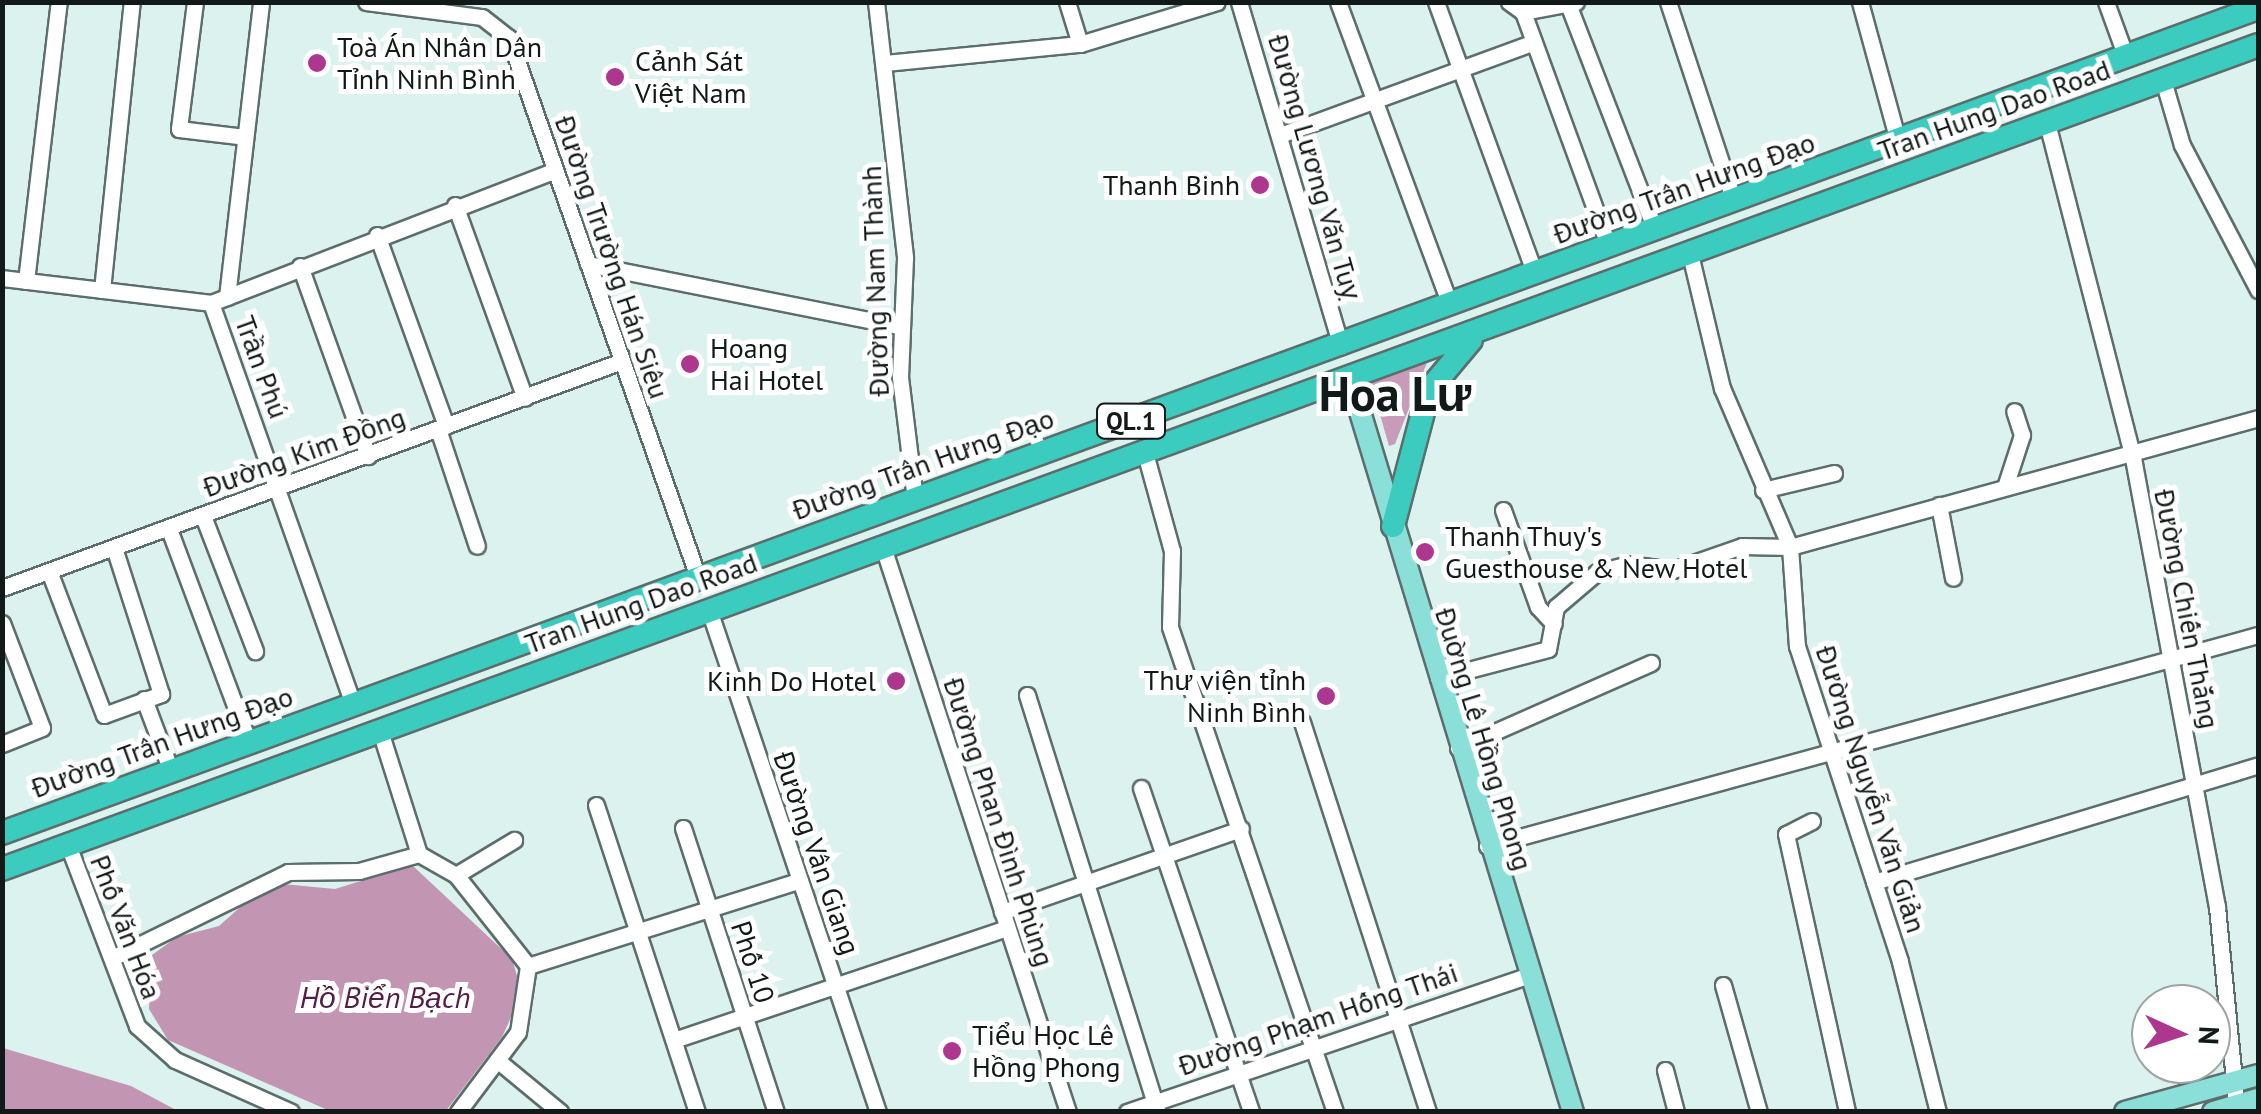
<!DOCTYPE html>
<html>
<head>
<meta charset="utf-8">
<style>
  body { margin:0 }
  #map { position:relative; width:2261px; height:1114px; overflow:hidden; background:#dcf2ee; font-family:"PT Sans",sans-serif }
  div>[style] { position:absolute }
  .forest>* { inset:0; background:#c89cb9 }
  .water>* { inset:0; background:#c296b3 }
  .roads { filter:drop-shadow(2px 0 #5c6e6c) drop-shadow(-2px 0 #5c6e6c) drop-shadow(0 2px #5c6e6c) drop-shadow(0 -2px #5c6e6c) }
  .minor>* { height:15px; margin:-7.5px; padding:0 7.5px; transform-origin:7.5px; border-radius:7.5px; background:#fff }
  .major>* { height:20px; margin:-10px; padding:0 10px; transform-origin:10px; border-radius:10px; background:#8ae0d9 }
  .highway>* { height:22px; margin:-11px; padding:0 11px; transform-origin:11px; border-radius:11px; background:#3cccbf }
  .dots>* { width:28px; height:28px; translate:-50% -50%; box-sizing:border-box; border:5px solid #fff; border-radius:50% }
  span { translate:-50% -50%; white-space:nowrap; text-align:center; line-height:1.15; -webkit-text-stroke:10px #fff; paint-order:stroke }
  .shield-label span { padding:2px 8px; background:#fff; border:2px solid; border-radius:8px; -webkit-text-stroke-width:0 }
  .shield-label { font-size:25px; color:#121a19; font-weight:700 }
  .poi-label { font-size:28px; color:#121a19 }
  .left { translate:0 -50%; text-align:left }
  .right { translate:-100% -50%; text-align:right }
  .street-label { font-size:28px; color:#121a19 }
  .water-label { font-size:30px; color:#531d44; font-style:italic }
  .town-label { font-size:48px; color:#121a19; font-weight:700 }
  .frame { position:absolute; inset:0; border:5px solid #121a19; pointer-events:none }
  .north { position:absolute; left:2131px; top:984px; width:100px; height:100px; box-sizing:border-box; background:#fff; border:2px solid #a0a3a3; border-radius:50%; rotate:93deg; font-size:28px; font-weight:700; line-height:40px; text-align:center; color:#121a19 }
  .north::after { content:''; display:block; margin:auto; width:35px; height:45px; background:#ad378e; clip-path:polygon(50% 0,100% 100%,50% 72%,0 100%) }
</style>
</head>
<body>
<div id="map">
  <div class="forest">
    <i style="clip-path:polygon(1428px 360px,1395px 444px,1389px 446px,1371px 383px)"></i>
  </div>
  <div class="water">
    <i style="clip-path:polygon(412px 865px,512px 959px,522px 993px,502px 1037px,445px 1112px,330px 1111px,168px 1040px,149px 1009px,152px 955px,177px 937px,219px 926px,256px 893px,283px 884px,335px 889px)"></i>
    <i style="clip-path:polygon(3px 1048px,131px 1086px,178px 1111px,3px 1111px)"></i>
  </div>
  <div class="roads">
    <div class="minor">
      <i style="left:195px;top:2px;width:128px;rotate:97.2deg"></i>
      <i style="left:179px;top:129px;width:66px;rotate:6.9deg"></i>
      <i style="left:366px;top:2px;width:117px;rotate:7.4deg"></i>
      <i style="left:482px;top:17px;width:34px;rotate:38deg"></i>
      <i style="left:509px;top:38px;width:571px;rotate:70.68deg"></i>
      <i style="left:876px;top:2px;width:258px;rotate:83.5deg"></i>
      <i style="left:905px;top:258px;width:119px;rotate:92.4deg"></i>
      <i style="left:900px;top:377px;width:123px;rotate:83deg"></i>
      <i style="left:1067px;top:2px;width:44px;rotate:72.8deg"></i>
      <i style="left:1239px;top:2px;width:359px;rotate:73.5deg"></i>
      <i style="left:1338px;top:2px;width:323px;rotate:69.7deg"></i>
      <i style="left:1436px;top:2px;width:289px;rotate:70deg"></i>
      <i style="left:1509px;top:2px;width:17px;rotate:36deg"></i>
      <i style="left:1523px;top:12px;width:54px;rotate:-10.7deg"></i>
      <i style="left:1668px;top:2px;width:210px;rotate:71.7deg"></i>
      <i style="left:1860px;top:2px;width:144px;rotate:74.7deg"></i>
      <i style="left:2106px;top:2px;width:59px;rotate:70deg"></i>
      <i style="left:1568px;top:4px;width:242px;rotate:68.9deg"></i>
      <i style="left:1523px;top:12px;width:250px;rotate:69.9deg"></i>
      <i style="left:885px;top:63px;width:196px;rotate:-5.6deg"></i>
      <i style="left:1080px;top:44px;width:143px;rotate:-17deg"></i>
      <i style="left:2163px;top:80px;width:68px;rotate:73.7deg"></i>
      <i style="left:2182px;top:145px;width:164px;rotate:62.3deg"></i>
      <i style="left:2047px;top:123px;width:346px;rotate:75.6deg"></i>
      <i style="left:2133px;top:458px;width:457px;rotate:79.4deg"></i>
      <i style="left:2217px;top:907px;width:206px;rotate:84.4deg"></i>
      <i style="left:1283px;top:134px;width:267px;rotate:-20.1deg"></i>
      <i style="left:455px;top:205px;width:205px;rotate:70.1deg"></i>
      <i style="left:377px;top:235px;width:203px;rotate:70.1deg"></i>
      <i style="left:1690px;top:254px;width:138px;rotate:76.6deg"></i>
      <i style="left:1722px;top:388px;width:173px;rotate:66.8deg"></i>
      <i style="left:1790px;top:547px;width:99px;rotate:86deg"></i>
      <i style="left:1797px;top:646px;width:332px;rotate:71.9deg"></i>
      <i style="left:1900px;top:962px;width:155px;rotate:75.8deg"></i>
      <i style="left:588px;top:264px;width:320px;rotate:11.3deg"></i>
      <i style="left:300px;top:266px;width:202px;rotate:70.3deg"></i>
      <i style="left:2px;top:278px;width:210px;rotate:6.8deg"></i>
      <i style="left:211px;top:303px;width:426px;rotate:70.5deg"></i>
      <i style="left:26px;top:281px;width:281px;rotate:-83.3deg"></i>
      <i style="left:102px;top:290px;width:290px;rotate:-84.1deg"></i>
      <i style="left:227px;top:297px;width:297px;rotate:-83.4deg"></i>
      <i style="left:211px;top:303px;width:369px;rotate:-21.1deg"></i>
      <i style="left:438px;top:429px;width:123px;rotate:71.6deg"></i>
      <i style="left:1145px;top:453px;width:102px;rotate:74.6deg"></i>
      <i style="left:1172px;top:551px;width:76px;rotate:91.5deg"></i>
      <i style="left:1170px;top:627px;width:512px;rotate:71.21deg"></i>
      <i style="left:2005px;top:487px;width:55px;rotate:-71.9deg"></i>
      <i style="left:2022px;top:435px;width:25px;rotate:-108deg"></i>
      <i style="left:1763px;top:490px;width:73px;rotate:-13.5deg"></i>
      <i style="left:1939px;top:505px;width:74px;rotate:79.1deg"></i>
      <i style="left:1503px;top:510px;width:103px;rotate:70.2deg"></i>
      <i style="left:1538px;top:607px;width:23px;rotate:47deg"></i>
      <i style="left:203px;top:516px;width:145px;rotate:68.9deg"></i>
      <i style="left:169px;top:529px;width:228px;rotate:69.5deg"></i>
      <i style="left:883px;top:547px;width:595px;rotate:71.87deg"></i>
      <i style="left:49px;top:571px;width:154px;rotate:69.1deg"></i>
      <i style="left:104px;top:715px;width:61px;rotate:-20.2deg"></i>
      <i style="left:161px;top:694px;width:153px;rotate:-107.8deg"></i>
      <i style="left:2px;top:588px;width:660px;rotate:-20.11deg"></i>
      <i style="left:709px;top:610px;width:530px;rotate:71.39deg"></i>
      <i style="left:2px;top:623px;width:112px;rotate:69.1deg"></i>
      <i style="left:42px;top:728px;width:43px;rotate:158.2deg"></i>
      <i style="left:1438px;top:678px;width:114px;rotate:-14.8deg"></i>
      <i style="left:1548px;top:649px;width:43px;rotate:-79.2deg"></i>
      <i style="left:1556px;top:607px;width:54px;rotate:-40.5deg"></i>
      <i style="left:1597px;top:572px;width:32px;rotate:-14deg"></i>
      <i style="left:1628px;top:564px;width:45px;rotate:7.6deg"></i>
      <i style="left:1673px;top:570px;width:73px;rotate:-19.2deg"></i>
      <i style="left:1742px;top:546px;width:48px;rotate:1.2deg"></i>
      <i style="left:1790px;top:547px;width:485px;rotate:-15.4deg"></i>
      <i style="left:1027px;top:695px;width:437px;rotate:72.6deg"></i>
      <i style="left:144px;top:699px;width:77px;rotate:69.4deg"></i>
      <i style="left:1302px;top:722px;width:410px;rotate:72.1deg"></i>
      <i style="left:380px;top:731px;width:129px;rotate:72.4deg"></i>
      <i style="left:419px;top:854px;width:43px;rotate:29.6deg"></i>
      <i style="left:456px;top:875px;width:116px;rotate:51.6deg"></i>
      <i style="left:528px;top:966px;width:67px;rotate:98.6deg"></i>
      <i style="left:518px;top:1032px;width:100px;rotate:126.9deg"></i>
      <i style="left:1458px;top:748px;width:211px;rotate:-23.8deg"></i>
      <i style="left:1141px;top:788px;width:342px;rotate:71.2deg"></i>
      <i style="left:596px;top:805px;width:323px;rotate:71.8deg"></i>
      <i style="left:1812px;top:821px;width:29px;rotate:153deg"></i>
      <i style="left:1786px;top:834px;width:285px;rotate:77.6deg"></i>
      <i style="left:683px;top:828px;width:299px;rotate:71.9deg"></i>
      <i style="left:68px;top:845px;width:194px;rotate:69.1deg"></i>
      <i style="left:137px;top:1026px;width:51px;rotate:41.8deg"></i>
      <i style="left:175px;top:1060px;width:127px;rotate:24.1deg"></i>
      <i style="left:1487px;top:846px;width:799px;rotate:-15.31deg"></i>
      <i style="left:456px;top:875px;width:68px;rotate:-31.1deg"></i>
      <i style="left:1874px;top:882px;width:401px;rotate:-16.9deg"></i>
      <i style="left:1002px;top:912px;width:253px;rotate:-19.2deg"></i>
      <i style="left:112px;top:958px;width:196px;rotate:-26deg"></i>
      <i style="left:288px;top:872px;width:71px;rotate:-0.8deg"></i>
      <i style="left:359px;top:871px;width:62px;rotate:-15.8deg"></i>
      <i style="left:528px;top:966px;width:285px;rotate:-17.5deg"></i>
      <i style="left:1723px;top:985px;width:132px;rotate:74.2deg"></i>
      <i style="left:674px;top:1040px;width:351px;rotate:-18.6deg"></i>
      <i style="left:497px;top:1060px;width:82px;rotate:39.5deg"></i>
      <i style="left:1665px;top:1070px;width:43px;rotate:75.3deg"></i>
      <i style="left:1127px;top:1112px;width:422px;rotate:-18.8deg"></i>
    </div>
    <div class="major">
      <i style="left:1350px;top:379px;width:766px;rotate:73.08deg"></i>
      <i style="left:2125px;top:1112px;width:138px;rotate:-15.5deg"></i>
      <i style="left:2213px;top:1112px;width:47px;rotate:-16.1deg"></i>
    </div>
    <div class="highway">
      <i style="left:1393px;top:526px;width:141px;rotate:-75.2deg"></i>
      <i style="left:1429px;top:390px;width:65px;rotate:-50deg"></i>
      <i style="left:2px;top:833px;width:2402px;rotate:-20.09deg"></i>
      <i style="left:2px;top:869px;width:2402px;rotate:-20.06deg"></i>
    </div>
  </div>
  <div class="dots">
    <i style="left:317px;top:63px;background:#ad378e"></i>
    <i style="left:615px;top:77px;background:#ad378e"></i>
    <i style="left:1260px;top:185px;background:#ad378e"></i>
    <i style="left:690px;top:364px;background:#ad378e"></i>
    <i style="left:1425px;top:552px;background:#ad378e"></i>
    <i style="left:896px;top:681px;background:#ad378e"></i>
    <i style="left:1326px;top:696px;background:#ad378e"></i>
    <i style="left:952px;top:1051px;background:#ad378e"></i>
  </div>
  <div class="shield-label">
    <span style="left:1131px;top:421px">QL.1</span>
  </div>
  <div class="poi-label">
    <span class="left" style="left:337px;top:63px">Toà Án Nhân Dân<br>Tỉnh Ninh Bình</span>
    <span class="left" style="left:635px;top:77px">Cảnh Sát<br>Việt Nam</span>
    <span class="right" style="left:1240px;top:185px">Thanh Binh</span>
    <span class="left" style="left:710px;top:364px">Hoang<br>Hai Hotel</span>
    <span class="left" style="left:1445px;top:552px">Thanh Thuy's<br>Guesthouse &amp; New Hotel</span>
    <span class="right" style="left:1306px;top:696px">Thư viện tỉnh<br>Ninh Bình</span>
    <span class="right" style="left:876px;top:681px">Kinh Do Hotel</span>
    <span class="left" style="left:972px;top:1051px">Tiểu Học Lê<br>Hồng Phong</span>
  </div>
  <div class="street-label">
    <span style="left:1994px;top:110px;rotate:-20deg">Tran Hung Dao Road</span>
    <span style="left:1315px;top:167px;rotate:74deg">Đường Lương Văn Tuỵ</span>
    <span style="left:1684px;top:188px;rotate:-20deg">Đường Trân Hưng Đạo</span>
    <span style="left:612px;top:257px;rotate:71deg">Đường Trường Hán Siêu</span>
    <span style="left:875px;top:281px;rotate:-92deg">Đường Nam Thành</span>
    <span style="left:262px;top:367px;rotate:70deg">Trần Phú</span>
    <span style="left:304px;top:452px;rotate:-20deg">Đường Kim Đồng</span>
    <span style="left:923px;top:464px;rotate:-20deg">Đường Trân Hưng Đạo</span>
    <span style="left:641px;top:603px;rotate:-20deg">Tran Hung Dao Road</span>
    <span style="left:2187px;top:609px;rotate:79deg">Đường Chiến Thắng</span>
    <span style="left:1484px;top:739px;rotate:73deg">Đuờng Lê Hồng Phong</span>
    <span style="left:162px;top:742px;rotate:-20deg">Đường Trân Hưng Đạo</span>
    <span style="left:1871px;top:789px;rotate:72deg">Đường Nguyễn Văn Giản</span>
    <span style="left:999px;top:822px;rotate:72deg">Đường Phan Đình Phùng</span>
    <span style="left:817px;top:853px;rotate:71deg">Đường Vân Giang</span>
    <span style="left:126px;top:927px;rotate:69deg">Phố Văn Hóa</span>
    <span style="left:753px;top:962px;rotate:72deg">Phố 10</span>
    <span style="left:1318px;top:1019px;rotate:-19deg">Đường Phạm Hống Thái</span>
  </div>
  <div class="water-label">
    <span style="left:385px;top:997px">Hồ Biển Bạch</span>
  </div>
  <div class="town-label">
    <span style="left:1395px;top:394px">Hoa Lư</span>
  </div>
  <div class="frame"></div>
  <div class="north">N</div>
</div>
</body>
</html>
